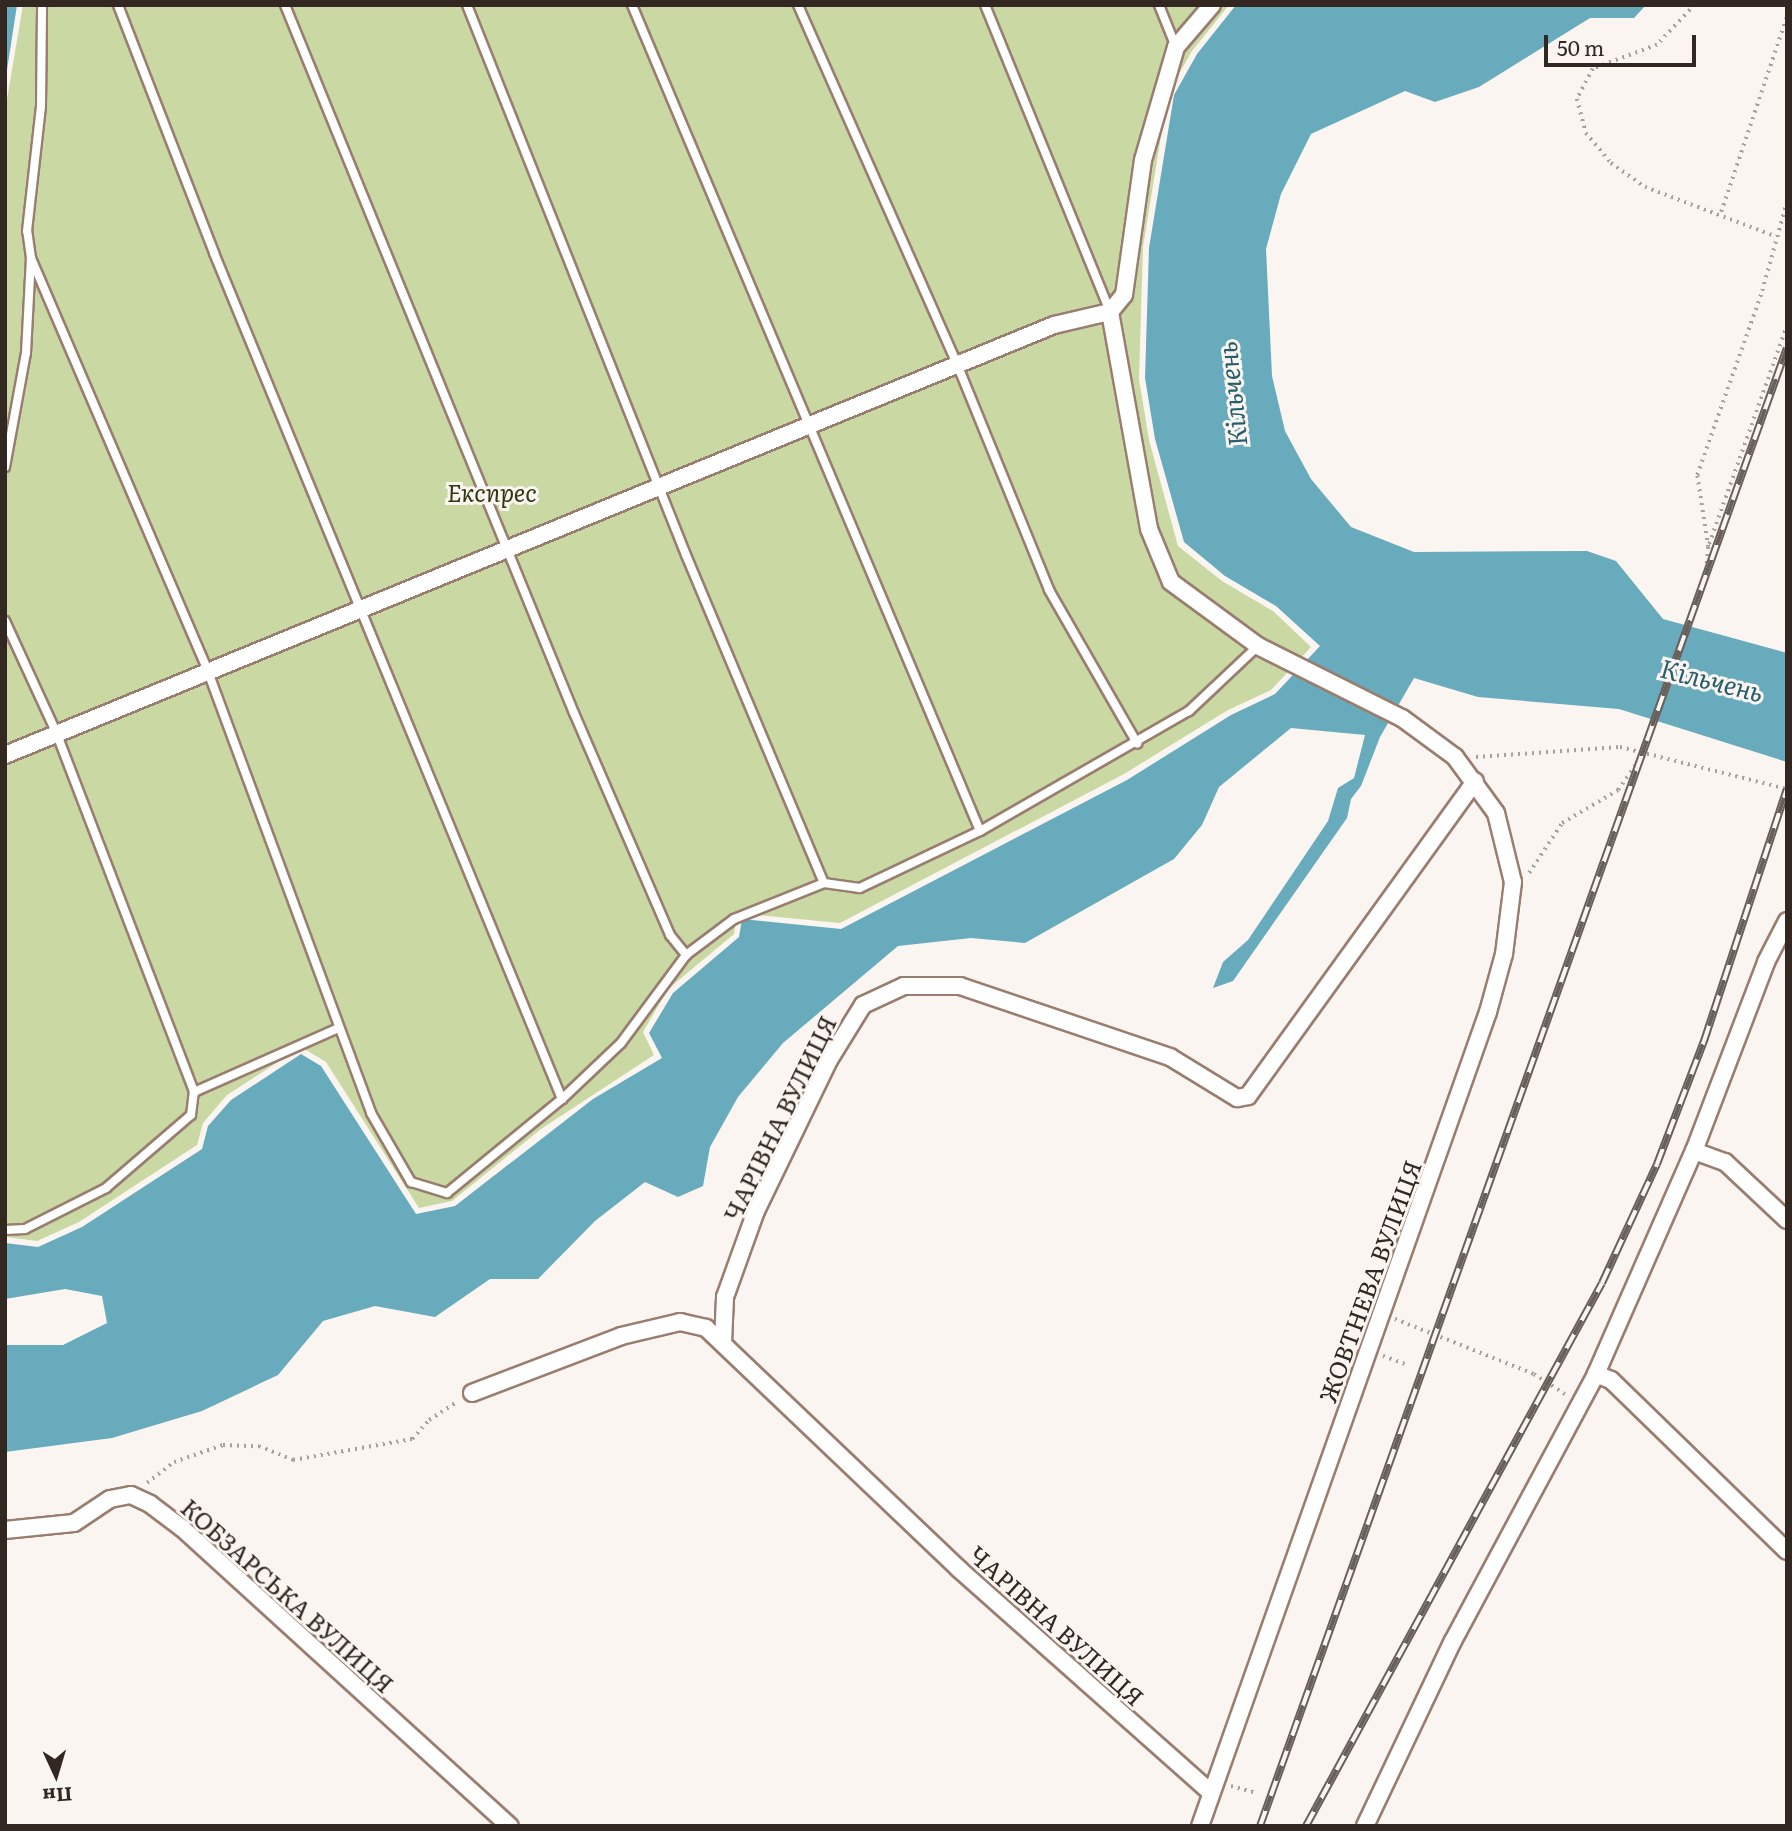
<!DOCTYPE html>
<html>
<head>
<meta charset="utf-8">
<style>
  body { margin:0 }
  #map { position:relative; width:1792px; height:1831px; overflow:hidden; background:#fbf5f2; font-family:Literata,serif }
  div>[style] { position:absolute }
  .green>* { inset:0; background:#cad8a3 }
  .water>* { inset:0; background:#67abbd }
  .path>* { height:3.5px; margin-top:-1.75px; transform-origin:0; background:repeating-linear-gradient(90deg,#a8a09c 0 2px,transparent 0 7px) }
  .roads { filter:drop-shadow(2px 0 #997e70) drop-shadow(-2px 0 #997e70) drop-shadow(0 2px #997e70) drop-shadow(0 -2px #997e70) }
  .service>* { height:8px; margin:-4px; padding:0 4px; transform-origin:4px; border-radius:4px; background:#fff }
  .minor>* { height:16px; margin:-8px; padding:0 8px; transform-origin:8px; border-radius:8px; background:#fff }
  .rail>* { height:8px; margin-top:-4px; transform-origin:0; background:repeating-linear-gradient(90deg,#fbf5f2 0 16px,#6a605b 0 32px); box-sizing:border-box; border-block:2px solid #6a605b }
  span { translate:-50% -50%; white-space:nowrap; text-align:center; line-height:1.15; -webkit-text-stroke:6px #fbf5f2; paint-order:stroke }
  .park-label { font-size:24px; color:#303910; font-style:italic }
  .street-label { font-size:24px; color:#322721 }
  .water-label { font-size:26px; color:#265f6c; font-style:italic }
  .frame { position:absolute; inset:0; border:7px solid #322721; pointer-events:none }
  .north { position:absolute; left:21px; top:1740px; width:70px; height:70px; -webkit-text-stroke:5px #fbf5f2; paint-order:stroke; rotate:176deg; font-size:19px; font-weight:700; line-height:28px; text-align:center; color:#322721 }
  .north::after { content:''; display:block; margin:auto; width:24px; height:32px; background:#322721; clip-path:polygon(50% 0,100% 100%,50% 72%,0 100%) }
  .scale { position:absolute; left:1544px; top:35px; width:152px; height:32px; box-sizing:border-box; border:4px solid #322721; border-top:0; padding-left:9px; font-size:21px; line-height:24px; white-space:nowrap; color:#322721; -webkit-text-stroke:5px #fbf5f2; paint-order:stroke }
</style>
</head>
<body>
<div id="map">
  <div class="green">
    <i style="clip-path:polygon(23px 5px,1229px 5px,1192px 51px,1168px 93px,1143px 247px,1139px 379px,1149px 440px,1178px 546px,1222px 581px,1273px 611px,1311px 647px,1271px 690px,1228px 710px,1124px 774px,840px 923px,737px 913px,734px 934px,668px 989px,643px 1032px,654px 1055px,541px 1129px,452px 1201px,419px 1208px,326px 1062px,301px 1047px,227px 1095px,203px 1123px,197px 1145px,79px 1222px,37px 1241px,5px 1237px,5px 111px)"></i>
  </div>
  <div class="water">
    <i style="clip-path:polygon(5px 5px,17px 5px,5px 83px)"></i>
    <i style="clip-path:polygon(1236px 5px,1646px 5px,1634px 18px,1590px 18px,1479px 87px,1435px 102px,1405px 91px,1311px 134px,1281px 194px,1266px 249px,1272px 376px,1285px 431px,1311px 479px,1351px 527px,1414px 552px,1587px 551px,1616px 561px,1663px 619px,1787px 653px,1787px 762px,1619px 709px,1478px 697px,1414px 678px,1380px 737px,1361px 786px,1351px 799px,1347px 818px,1233px 981px,1213px 988px,1223px 962px,1248px 940px,1328px 821px,1338px 788px,1354px 778px,1365px 735px,1291px 728px,1219px 787px,1202px 825px,1174px 859px,1025px 943px,971px 938px,898px 946px,783px 1043px,738px 1097px,710px 1147px,703px 1186px,678px 1197px,645px 1182px,595px 1221px,538px 1279px,490px 1279px,435px 1317px,375px 1306px,323px 1321px,278px 1375px,202px 1411px,112px 1438px,5px 1452px,5px 1345px,63px 1345px,107px 1323px,102px 1296px,65px 1289px,5px 1299px,5px 1243px,38px 1247px,82px 1227px,202px 1149px,208px 1126px,231px 1100px,301px 1054px,321px 1066px,416px 1214px,455px 1206px,593px 1099px,662px 1058px,649px 1033px,673px 993px,739px 937px,742px 919px,841px 929px,1127px 780px,1231px 715px,1275px 694px,1320px 646px,1276px 606px,1225px 576px,1184px 542px,1155px 439px,1145px 378px,1149px 248px,1174px 95px,1197px 54px)"></i>
  </div>
  <div class="path">
    <i style="left:1695px;top:5px;width:55px;rotate:133.5deg"></i>
    <i style="left:1657px;top:45px;width:68px;rotate:159.4deg"></i>
    <i style="left:1593px;top:69px;width:34px;rotate:118deg"></i>
    <i style="left:1577px;top:99px;width:35px;rotate:75deg"></i>
    <i style="left:1586px;top:133px;width:39px;rotate:50deg"></i>
    <i style="left:1611px;top:163px;width:42px;rotate:35.2deg"></i>
    <i style="left:1645px;top:187px;width:139px;rotate:20.7deg"></i>
    <i style="left:1721px;top:212px;width:207px;rotate:-71.4deg"></i>
    <i style="left:1709px;top:544px;width:232px;rotate:-70.4deg"></i>
    <i style="left:1476px;top:757px;width:144px;rotate:-4deg"></i>
    <i style="left:1620px;top:747px;width:172px;rotate:14.1deg"></i>
    <i style="left:1529px;top:873px;width:60px;rotate:-56.6deg"></i>
    <i style="left:1562px;top:823px;width:65px;rotate:-30.5deg"></i>
    <i style="left:1618px;top:790px;width:33px;rotate:-55deg"></i>
    <i style="left:1637px;top:763px;width:198px;rotate:-69.9deg"></i>
    <i style="left:1705px;top:577px;width:30px;rotate:-84deg"></i>
    <i style="left:1708px;top:547px;width:73px;rotate:-98.7deg"></i>
    <i style="left:1697px;top:475px;width:195px;rotate:-70.5deg"></i>
    <i style="left:1762px;top:291px;width:93px;rotate:-74.5deg"></i>
    <i style="left:1395px;top:1319px;width:149px;rotate:21.6deg"></i>
    <i style="left:1534px;top:1374px;width:38px;rotate:33deg"></i>
    <i style="left:1383px;top:1356px;width:27px;rotate:20deg"></i>
    <i style="left:147px;top:1483px;width:34px;rotate:-38deg"></i>
    <i style="left:174px;top:1462px;width:52px;rotate:-19.1deg"></i>
    <i style="left:223px;top:1445px;width:36px;rotate:2deg"></i>
    <i style="left:259px;top:1446px;width:37px;rotate:22deg"></i>
    <i style="left:293px;top:1460px;width:121px;rotate:-10deg"></i>
    <i style="left:412px;top:1439px;width:25px;rotate:-48deg"></i>
    <i style="left:429px;top:1420px;width:33px;rotate:-33deg"></i>
    <i style="left:1231px;top:1786px;width:24px;rotate:15deg"></i>
  </div>
  <div class="roads">
    <div class="service">
      <i style="left:118px;top:5px;width:266px;rotate:68.8deg"></i>
      <i style="left:214px;top:253px;width:915px;rotate:67.64deg"></i>
      <i style="left:285px;top:5px;width:765px;rotate:67.8deg"></i>
      <i style="left:574px;top:713px;width:242px;rotate:66.6deg"></i>
      <i style="left:670px;top:935px;width:26px;rotate:51deg"></i>
      <i style="left:467px;top:5px;width:592px;rotate:68.29deg"></i>
      <i style="left:686px;top:555px;width:356px;rotate:67.2deg"></i>
      <i style="left:632px;top:5px;width:896px;rotate:67.15deg"></i>
      <i style="left:798px;top:5px;width:393px;rotate:66.1deg"></i>
      <i style="left:957px;top:364px;width:244px;rotate:67.8deg"></i>
      <i style="left:1049px;top:590px;width:177px;rotate:60.1deg"></i>
      <i style="left:985px;top:5px;width:331px;rotate:67.8deg"></i>
      <i style="left:1159px;top:5px;width:45px;rotate:68deg"></i>
      <i style="left:31px;top:258px;width:447px;rotate:66.8deg"></i>
      <i style="left:207px;top:669px;width:473px;rotate:69.7deg"></i>
      <i style="left:371px;top:1113px;width:80px;rotate:59.9deg"></i>
      <i style="left:411px;top:1182px;width:38px;rotate:17deg"></i>
      <i style="left:447px;top:1193px;width:149px;rotate:-39.3deg"></i>
      <i style="left:562px;top:1099px;width:81px;rotate:-43.5deg"></i>
      <i style="left:621px;top:1043px;width:109px;rotate:-53.5deg"></i>
      <i style="left:686px;top:955px;width:60px;rotate:-36.9deg"></i>
      <i style="left:734px;top:919px;width:97px;rotate:-21.8deg"></i>
      <i style="left:824px;top:883px;width:36px;rotate:8deg"></i>
      <i style="left:860px;top:888px;width:133px;rotate:-25.4deg"></i>
      <i style="left:980px;top:831px;width:241px;rotate:-29.9deg"></i>
      <i style="left:1189px;top:711px;width:95px;rotate:-43.3deg"></i>
      <i style="left:5px;top:467px;width:116px;rotate:-79.6deg"></i>
      <i style="left:26px;top:353px;width:95px;rotate:-87deg"></i>
      <i style="left:31px;top:258px;width:27px;rotate:-98deg"></i>
      <i style="left:27px;top:231px;width:126px;rotate:-83.6deg"></i>
      <i style="left:41px;top:106px;width:101px;rotate:-89.4deg"></i>
      <i style="left:5px;top:621px;width:122px;rotate:65.3deg"></i>
      <i style="left:56px;top:732px;width:386px;rotate:69deg"></i>
      <i style="left:5px;top:1230px;width:20px;rotate:-3deg"></i>
      <i style="left:25px;top:1229px;width:91px;rotate:-26.8deg"></i>
      <i style="left:106px;top:1188px;width:112px;rotate:-40.7deg"></i>
      <i style="left:191px;top:1115px;width:23px;rotate:-83deg"></i>
      <i style="left:194px;top:1092px;width:155px;rotate:-23.9deg"></i>
    </div>
    <div class="minor">
      <i style="left:1110px;top:312px;width:220px;rotate:79.8deg"></i>
      <i style="left:1149px;top:529px;width:57px;rotate:67.5deg"></i>
      <i style="left:1171px;top:582px;width:108px;rotate:36.3deg"></i>
      <i style="left:1258px;top:646px;width:161px;rotate:26.6deg"></i>
      <i style="left:1402px;top:718px;width:66px;rotate:36.3deg"></i>
      <i style="left:1455px;top:757px;width:69px;rotate:53.8deg"></i>
      <i style="left:1496px;top:813px;width:71px;rotate:76.2deg"></i>
      <i style="left:1513px;top:882px;width:73px;rotate:97.1deg"></i>
      <i style="left:1504px;top:954px;width:60px;rotate:105.4deg"></i>
      <i style="left:1488px;top:1012px;width:863px;rotate:109.48deg"></i>
      <i style="left:5px;top:755px;width:1134px;rotate:-22.29deg"></i>
      <i style="left:1054px;top:325px;width:57px;rotate:-13.1deg"></i>
      <i style="left:1110px;top:312px;width:22px;rotate:-51deg"></i>
      <i style="left:1124px;top:295px;width:136px;rotate:-82deg"></i>
      <i style="left:1143px;top:160px;width:118px;rotate:-73.7deg"></i>
      <i style="left:1176px;top:47px;width:55px;rotate:-49.4deg"></i>
      <i style="left:1694px;top:1151px;width:33px;rotate:20deg"></i>
      <i style="left:1725px;top:1162px;width:85px;rotate:43.1deg"></i>
      <i style="left:723px;top:1343px;width:46px;rotate:-87.5deg"></i>
      <i style="left:725px;top:1297px;width:91px;rotate:-70.2deg"></i>
      <i style="left:756px;top:1211px;width:168px;rotate:-64.2deg"></i>
      <i style="left:829px;top:1060px;width:65px;rotate:-58.3deg"></i>
      <i style="left:863px;top:1005px;width:45px;rotate:-24.9deg"></i>
      <i style="left:904px;top:986px;width:56px"></i>
      <i style="left:960px;top:986px;width:222px;rotate:18.7deg"></i>
      <i style="left:1170px;top:1057px;width:79px;rotate:31.5deg"></i>
      <i style="left:1237px;top:1098px;width:11px;rotate:-10deg"></i>
      <i style="left:1248px;top:1096px;width:388px;rotate:-54.2deg"></i>
      <i style="left:1596px;top:1374px;width:16px;rotate:22deg"></i>
      <i style="left:1611px;top:1380px;width:245px;rotate:44.2deg"></i>
      <i style="left:472px;top:1393px;width:160px;rotate:-20.9deg"></i>
      <i style="left:621px;top:1336px;width:61px;rotate:-13.3deg"></i>
      <i style="left:680px;top:1322px;width:27px;rotate:13deg"></i>
      <i style="left:706px;top:1328px;width:349px;rotate:43.6deg"></i>
      <i style="left:959px;top:1569px;width:337px;rotate:41.6deg"></i>
      <i style="left:5px;top:1530px;width:69px;rotate:-5.8deg"></i>
      <i style="left:74px;top:1523px;width:43px;rotate:-33.7deg"></i>
      <i style="left:110px;top:1499px;width:21px;rotate:-11deg"></i>
      <i style="left:131px;top:1495px;width:21px;rotate:25deg"></i>
      <i style="left:150px;top:1504px;width:40px;rotate:37deg"></i>
      <i style="left:182px;top:1528px;width:443px;rotate:42.3deg"></i>
      <i style="left:1365px;top:1826px;width:205px;rotate:-64.6deg"></i>
      <i style="left:1453px;top:1641px;width:303px;rotate:-61.8deg"></i>
      <i style="left:1596px;top:1374px;width:244px;rotate:-66.3deg"></i>
      <i style="left:1694px;top:1151px;width:202px;rotate:-69.1deg"></i>
      <i style="left:1766px;top:962px;width:46px;rotate:-62.9deg"></i>
    </div>
  </div>
  <div class="rail">
    <i style="left:1260px;top:1826px;width:1569px;rotate:-70.38deg"></i>
    <i style="left:1306px;top:1826px;width:618px;rotate:-61.4deg"></i>
    <i style="left:1602px;top:1283px;width:131px;rotate:-65.2deg"></i>
    <i style="left:1657px;top:1164px;width:132px;rotate:-69.1deg"></i>
    <i style="left:1704px;top:1041px;width:265px;rotate:-71.8deg"></i>
  </div>
  <div class="park-label">
    <span style="left:492px;top:492px">Експрес</span>
  </div>
  <div class="street-label">
    <span style="left:779px;top:1118px;rotate:-64deg">ЧАРІВНА ВУЛИЦЯ</span>
    <span style="left:1369px;top:1281px;rotate:-70deg">ЖОВТНЕВА ВУЛИЦЯ</span>
    <span style="left:288px;top:1595px;rotate:42deg">КОБЗАРСЬКА ВУЛИЦЯ</span>
    <span style="left:1057px;top:1625px;rotate:42deg">ЧАРІВНА ВУЛИЦЯ</span>
  </div>
  <div class="water-label">
    <span style="left:1231px;top:394px;rotate:-96deg">Кільчень</span>
    <span style="left:1712px;top:679px;rotate:14deg">Кільчень</span>
  </div>
  <div class="frame"></div>
  <div class="north">Пн</div>
  <div class="scale">50 m</div>
</div>
</body>
</html>
